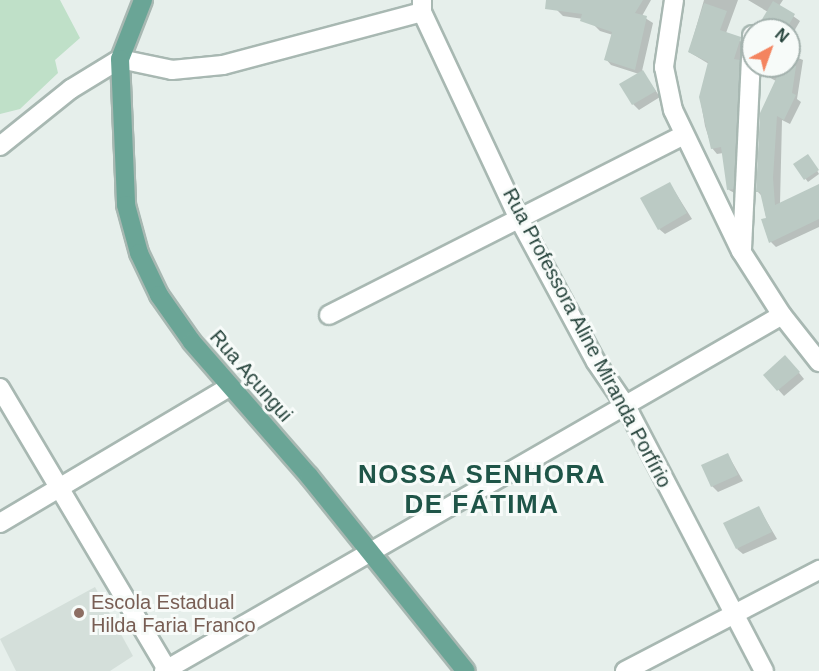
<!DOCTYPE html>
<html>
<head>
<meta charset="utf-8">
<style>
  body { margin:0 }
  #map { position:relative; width:819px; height:671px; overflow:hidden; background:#e6efeb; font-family:Arial,sans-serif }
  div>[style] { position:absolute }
  .built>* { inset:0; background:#d4dfda }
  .green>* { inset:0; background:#bfe0c8 }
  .shadow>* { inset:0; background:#0003 }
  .building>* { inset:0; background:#bbcac4 }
  .roads { filter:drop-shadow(2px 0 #a8b8b2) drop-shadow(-2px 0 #a8b8b2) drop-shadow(0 2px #a8b8b2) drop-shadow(0 -2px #a8b8b2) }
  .minor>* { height:18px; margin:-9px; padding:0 9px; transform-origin:9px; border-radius:9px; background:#fff }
  .major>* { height:18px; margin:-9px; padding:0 9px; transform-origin:9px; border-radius:9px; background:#6aa596 }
  .dots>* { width:16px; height:16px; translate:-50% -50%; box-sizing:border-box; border:3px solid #f7fbf9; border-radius:50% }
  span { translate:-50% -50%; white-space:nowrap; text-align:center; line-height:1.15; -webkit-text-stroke:6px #f7fbf9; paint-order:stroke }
  .street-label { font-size:20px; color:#24423a }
  .education-label { font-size:20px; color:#785e54 }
  .left { translate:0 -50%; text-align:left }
  .district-label { font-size:26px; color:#1f5548; font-weight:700; letter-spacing:1.5px }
  .north { position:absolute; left:741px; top:18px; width:60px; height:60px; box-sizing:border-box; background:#f7fbf9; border:2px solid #a3b1ad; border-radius:50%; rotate:41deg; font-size:16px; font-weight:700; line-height:24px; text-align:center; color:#24423a }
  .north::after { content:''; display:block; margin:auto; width:21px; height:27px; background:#f4845f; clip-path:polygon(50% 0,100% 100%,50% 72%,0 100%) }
</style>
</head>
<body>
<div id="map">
  <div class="built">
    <i style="clip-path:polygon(95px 587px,133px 656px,110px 671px,16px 671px,0 639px)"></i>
  </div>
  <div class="green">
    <i style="clip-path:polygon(0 0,60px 0,80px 38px,55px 60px,58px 73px,20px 109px,0 114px)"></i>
  </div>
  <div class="shadow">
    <i style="clip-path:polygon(558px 0,651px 0,642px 16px,653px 23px,642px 71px,660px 97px,639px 110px,633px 104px,639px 74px,611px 65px,606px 59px,613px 35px,600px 31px,594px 25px,597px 21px,563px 16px,557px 10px)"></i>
    <i style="clip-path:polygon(704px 0,738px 0,726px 33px,745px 44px,738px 195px,729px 190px,723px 153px,717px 154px,712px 148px,705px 126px,700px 97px,709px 64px,689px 52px)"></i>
    <i style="clip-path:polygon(748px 0,783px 0,779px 6px,800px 21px,789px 40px,789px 30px,762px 30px,760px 26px,768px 12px)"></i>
    <i style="clip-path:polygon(789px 54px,803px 60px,797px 99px,801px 102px,790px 124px,782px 120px,780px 204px,819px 188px,819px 227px,776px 247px,771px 242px,762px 196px,757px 191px,776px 81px,763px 74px,763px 66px,789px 66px)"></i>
    <i style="clip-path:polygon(810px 158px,819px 174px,808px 182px,795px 165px)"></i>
    <i style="clip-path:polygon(670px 184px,692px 219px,665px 234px,659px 229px)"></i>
    <i style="clip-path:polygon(791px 363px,804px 379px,784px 396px,765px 375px)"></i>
    <i style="clip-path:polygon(728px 455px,743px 481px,718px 492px,712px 486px)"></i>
    <i style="clip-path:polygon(759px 508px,777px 539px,743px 554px,737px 549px)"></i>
  </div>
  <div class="building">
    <i style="clip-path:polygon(546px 0,643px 0,635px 13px,647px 16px,635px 70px,604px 60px,612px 32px,580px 21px,582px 14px,545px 9px)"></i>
    <i style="clip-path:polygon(773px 1px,795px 14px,786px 30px,762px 30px,758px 26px)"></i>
    <i style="clip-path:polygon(704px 3px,727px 11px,720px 30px,741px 37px,734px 59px,740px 60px,734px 189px,727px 190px,721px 147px,711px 149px,699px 97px,708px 62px,688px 52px)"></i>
    <i style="clip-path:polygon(782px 66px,796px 66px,792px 93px,796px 95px,784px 120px,777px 116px,773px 178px,775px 205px,819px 184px,819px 219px,769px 243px,761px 219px,766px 218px,760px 192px,756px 192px,760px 113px)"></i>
    <i style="clip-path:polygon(643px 70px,656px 91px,632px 105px,619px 84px)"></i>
    <i style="clip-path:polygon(808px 154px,819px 170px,804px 180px,793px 164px)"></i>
    <i style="clip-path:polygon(670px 182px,687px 213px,658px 230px,640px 198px)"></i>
    <i style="clip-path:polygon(785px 355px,800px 372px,777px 391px,763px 375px)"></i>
    <i style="clip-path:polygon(728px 453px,738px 475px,711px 487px,701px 465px)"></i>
    <i style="clip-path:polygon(759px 506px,772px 532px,736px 549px,723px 523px)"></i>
  </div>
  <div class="roads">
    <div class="minor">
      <i style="left:422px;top:0;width:12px;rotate:90deg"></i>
      <i style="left:422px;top:12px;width:229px;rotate:64.9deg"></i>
      <i style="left:519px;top:219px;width:162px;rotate:61.7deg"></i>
      <i style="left:596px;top:362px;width:53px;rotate:55.7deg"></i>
      <i style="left:626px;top:406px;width:299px;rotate:62.5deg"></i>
      <i style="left:674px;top:0;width:68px;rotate:98.5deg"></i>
      <i style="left:664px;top:67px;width:44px;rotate:78.2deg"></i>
      <i style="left:673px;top:110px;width:157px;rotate:64.3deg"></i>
      <i style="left:741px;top:251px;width:76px;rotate:57.4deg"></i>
      <i style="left:782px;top:315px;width:60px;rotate:51.8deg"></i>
      <i style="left:0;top:146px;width:91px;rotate:-38.8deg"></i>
      <i style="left:71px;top:89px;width:57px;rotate:-31.5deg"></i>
      <i style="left:120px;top:59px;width:53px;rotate:11.9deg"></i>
      <i style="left:172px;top:70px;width:51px;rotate:-5.6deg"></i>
      <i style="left:223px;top:65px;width:206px;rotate:-14.9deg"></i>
      <i style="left:742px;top:249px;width:214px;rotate:-87.3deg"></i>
      <i style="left:329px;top:315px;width:398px;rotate:-26.9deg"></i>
      <i style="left:0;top:388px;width:329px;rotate:59.3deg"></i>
      <i style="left:0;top:523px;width:266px;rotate:-30.7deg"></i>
      <i style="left:164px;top:671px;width:713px;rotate:-29.94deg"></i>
      <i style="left:625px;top:671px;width:219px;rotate:-27.5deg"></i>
    </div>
    <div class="major">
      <i style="left:143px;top:0;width:63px;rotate:111.3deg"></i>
      <i style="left:120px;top:59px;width:146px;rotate:87.6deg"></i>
      <i style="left:126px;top:205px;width:50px;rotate:74.8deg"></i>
      <i style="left:139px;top:253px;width:47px;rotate:64.5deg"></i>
      <i style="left:159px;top:295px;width:57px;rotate:54.9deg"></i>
      <i style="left:192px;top:342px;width:178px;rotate:48.9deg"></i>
      <i style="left:309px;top:476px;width:250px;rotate:51.2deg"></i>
    </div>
  </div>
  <div class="dots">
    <i style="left:79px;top:613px;background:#8d6e63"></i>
  </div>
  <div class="street-label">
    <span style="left:587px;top:338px;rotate:62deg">Rua Professora Aline Miranda Porfírio</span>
    <span style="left:251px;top:376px;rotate:49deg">Rua Açungui</span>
  </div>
  <div class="education-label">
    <span class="left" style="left:91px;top:614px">Escola Estadual<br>Hilda Faria Franco</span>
  </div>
  <div class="district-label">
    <span style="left:482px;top:490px">NOSSA SENHORA<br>DE FÁTIMA</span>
  </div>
  <div class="north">N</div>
</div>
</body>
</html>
